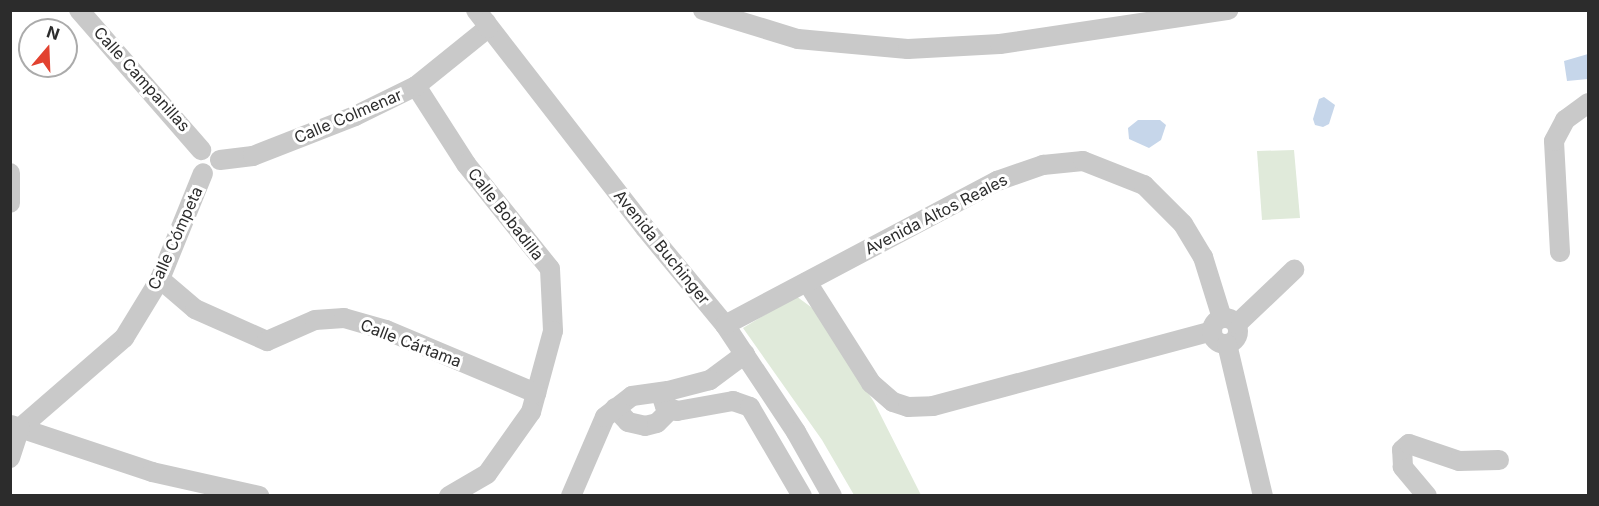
<!DOCTYPE html>
<html>
<head>
<meta charset="utf-8">
<style>
  body { margin:0 }
  #map { position:relative; width:1599px; height:506px; overflow:hidden; background:#fff; font-family:Inter,sans-serif }
  div>[style] { position:absolute }
  .green>* { inset:0; background:#e0eada }
  .water>* { inset:0; background:#c6d6ea }
  .minor>* { height:20px; margin:-10px; padding:0 10px; transform-origin:10px; border-radius:10px; background:#c9c9c9 }
  .minor>.ring { margin:-10px; padding:0; box-sizing:content-box; background:none; border:20px solid #c9c9c9; border-radius:50% }
  span { translate:-50% -50%; white-space:nowrap; text-align:center; line-height:1.15; -webkit-text-stroke:6px #fff; paint-order:stroke }
  .street-label { font-size:16px; color:#2c2c2c }
  .frame { position:absolute; inset:0; border:12px solid #2c2c2c; pointer-events:none }
  .north { position:absolute; left:18px; top:18px; width:60px; height:60px; box-sizing:border-box; background:#fff; border:2px solid #ababab; border-radius:50%; rotate:19deg; font-size:16px; font-weight:700; line-height:24px; text-align:center; color:#2c2c2c }
  .north::after { content:''; display:block; margin:auto; width:21px; height:27px; background:#e24230; clip-path:polygon(50% 0,100% 100%,50% 72%,0 100%) }
</style>
</head>
<body>
<div id="map">
  <div class="green">
    <i style="clip-path:polygon(1294px 150px,1300px 218px,1262px 220px,1257px 151px)"></i>
    <i style="clip-path:polygon(796px 296px,815px 310px,874px 402px,921px 495px,854px 495px,822px 440px,743px 328px)"></i>
  </div>
  <div class="water">
    <i style="clip-path:polygon(1587px 46px,1588px 46px,1588px 79px,1567px 81px,1564px 61px,1588px 54px)"></i>
    <i style="clip-path:polygon(1324px 97px,1335px 105px,1329px 124px,1323px 127px,1315px 125px,1313px 119px,1319px 99px)"></i>
    <i style="clip-path:polygon(1138px 120px,1160px 120px,1166px 125px,1161px 140px,1149px 148px,1129px 139px,1128px 128px)"></i>
  </div>
  <div class="minor">
    <i style="left:79px;top:10px;width:186px;rotate:48.9deg"></i>
    <i style="left:476px;top:10px;width:276px;rotate:52.2deg"></i>
    <i style="left:645px;top:228px;width:126px;rotate:50.5deg"></i>
    <i style="left:725px;top:325px;width:128px;rotate:56.4deg"></i>
    <i style="left:796px;top:432px;width:73px;rotate:60.6deg"></i>
    <i style="left:703px;top:10px;width:99px;rotate:17deg"></i>
    <i style="left:798px;top:39px;width:110px;rotate:5.2deg"></i>
    <i style="left:908px;top:49px;width:92px;rotate:-3.1deg"></i>
    <i style="left:1000px;top:44px;width:231px;rotate:-8.5deg"></i>
    <i style="left:416px;top:86px;width:93px;rotate:57.3deg"></i>
    <i style="left:466px;top:164px;width:134px;rotate:51.3deg"></i>
    <i style="left:550px;top:269px;width:62px;rotate:87.2deg"></i>
    <i style="left:553px;top:331px;width:84px;rotate:105.2deg"></i>
    <i style="left:531px;top:412px;width:76px;rotate:125.4deg"></i>
    <i style="left:487px;top:474px;width:44px;rotate:149.9deg"></i>
    <i style="left:220px;top:160px;width:33px;rotate:-7deg"></i>
    <i style="left:253px;top:156px;width:110px;rotate:-21.4deg"></i>
    <i style="left:355px;top:116px;width:68px;rotate:-26.2deg"></i>
    <i style="left:416px;top:86px;width:92px;rotate:-38.9deg"></i>
    <i style="left:488px;top:28px;width:6px;rotate:-108deg"></i>
    <i style="left:10px;top:173px;width:30px;rotate:90deg"></i>
    <i style="left:1560px;top:252px;width:111px;rotate:-93.1deg"></i>
    <i style="left:1554px;top:141px;width:24px;rotate:-62deg"></i>
    <i style="left:1565px;top:120px;width:29px;rotate:-36deg"></i>
    <i style="left:160px;top:279px;width:46px;rotate:40.6deg"></i>
    <i style="left:195px;top:309px;width:79px;rotate:24deg"></i>
    <i style="left:267px;top:341px;width:52px;rotate:-23.6deg"></i>
    <i style="left:315px;top:320px;width:29px;rotate:-4deg"></i>
    <i style="left:344px;top:318px;width:44px;rotate:15.9deg"></i>
    <i style="left:386px;top:330px;width:163px;rotate:22.8deg"></i>
    <i style="left:807px;top:282px;width:120px;rotate:57.6deg"></i>
    <i style="left:871px;top:383px;width:29px;rotate:41deg"></i>
    <i style="left:893px;top:402px;width:16px;rotate:18deg"></i>
    <i style="left:908px;top:407px;width:25px;rotate:-2deg"></i>
    <i style="left:933px;top:406px;width:289px;rotate:-15deg"></i>
    <i class="ring" style="left:1212px;top:318px;width:6px;height:6px"></i>
    <i style="left:1237px;top:324px;width:79px;rotate:-43.5deg"></i>
    <i style="left:725px;top:325px;width:308px;rotate:-27.9deg"></i>
    <i style="left:997px;top:181px;width:49px;rotate:-19.2deg"></i>
    <i style="left:1043px;top:165px;width:40px;rotate:-5.7deg"></i>
    <i style="left:1083px;top:161px;width:66px;rotate:21.5deg"></i>
    <i style="left:1144px;top:185px;width:55px;rotate:45deg"></i>
    <i style="left:1183px;top:224px;width:39px;rotate:59deg"></i>
    <i style="left:1203px;top:257px;width:64px;rotate:72.7deg"></i>
    <i style="left:1227px;top:344px;width:156px;rotate:76.7deg"></i>
    <i style="left:745px;top:354px;width:44px;rotate:143.4deg"></i>
    <i style="left:710px;top:380px;width:43px;rotate:165.3deg"></i>
    <i style="left:668px;top:391px;width:10px;rotate:119deg"></i>
    <i style="left:663px;top:400px;width:6px;rotate:72deg"></i>
    <i style="left:665px;top:406px;width:13px;rotate:23deg"></i>
    <i style="left:677px;top:411px;width:57px;rotate:-10.1deg"></i>
    <i style="left:733px;top:401px;width:18px;rotate:19deg"></i>
    <i style="left:750px;top:407px;width:103px;rotate:59.7deg"></i>
    <i style="left:615px;top:408px;width:19px;rotate:47deg"></i>
    <i style="left:628px;top:422px;width:17px;rotate:13deg"></i>
    <i style="left:645px;top:426px;width:12px;rotate:-14deg"></i>
    <i style="left:657px;top:423px;width:18px;rotate:-45deg"></i>
    <i style="left:11px;top:425px;width:149px;rotate:18.4deg"></i>
    <i style="left:152px;top:472px;width:110px;rotate:12.6deg"></i>
    <i style="left:20px;top:428px;width:138px;rotate:-40.9deg"></i>
    <i style="left:124px;top:338px;width:69px;rotate:-58.6deg"></i>
    <i style="left:160px;top:279px;width:114px;rotate:-67.9deg"></i>
    <i style="left:10px;top:458px;width:32px;rotate:-72deg"></i>
    <i style="left:571px;top:496px;width:86px;rotate:-66.7deg"></i>
    <i style="left:605px;top:417px;width:34px;rotate:-38deg"></i>
    <i style="left:632px;top:396px;width:36px;rotate:-8deg"></i>
    <i style="left:1427px;top:496px;width:38px;rotate:-130deg"></i>
    <i style="left:1403px;top:467px;width:17px;rotate:-93deg"></i>
    <i style="left:1402px;top:450px;width:9px;rotate:-41deg"></i>
    <i style="left:1409px;top:444px;width:53px;rotate:18.8deg"></i>
    <i style="left:1459px;top:461px;width:40px;rotate:-1.4deg"></i>
  </div>
  <div class="street-label">
    <span style="left:142px;top:79px;rotate:48deg">Calle Campanillas</span>
    <span style="left:348px;top:116px;rotate:-23deg">Calle Colmenar</span>
    <span style="left:506px;top:214px;rotate:52deg">Calle Bobadilla</span>
    <span style="left:936px;top:214px;rotate:-27deg">Avenida Altos Reales</span>
    <span style="left:175px;top:238px;rotate:-66deg">Calle Cómpeta</span>
    <span style="left:662px;top:247px;rotate:51deg">Avenida Buchinger</span>
    <span style="left:411px;top:343px;rotate:21deg">Calle Cártama</span>
  </div>
  <div class="frame"></div>
  <div class="north">N</div>
</div>
</body>
</html>
